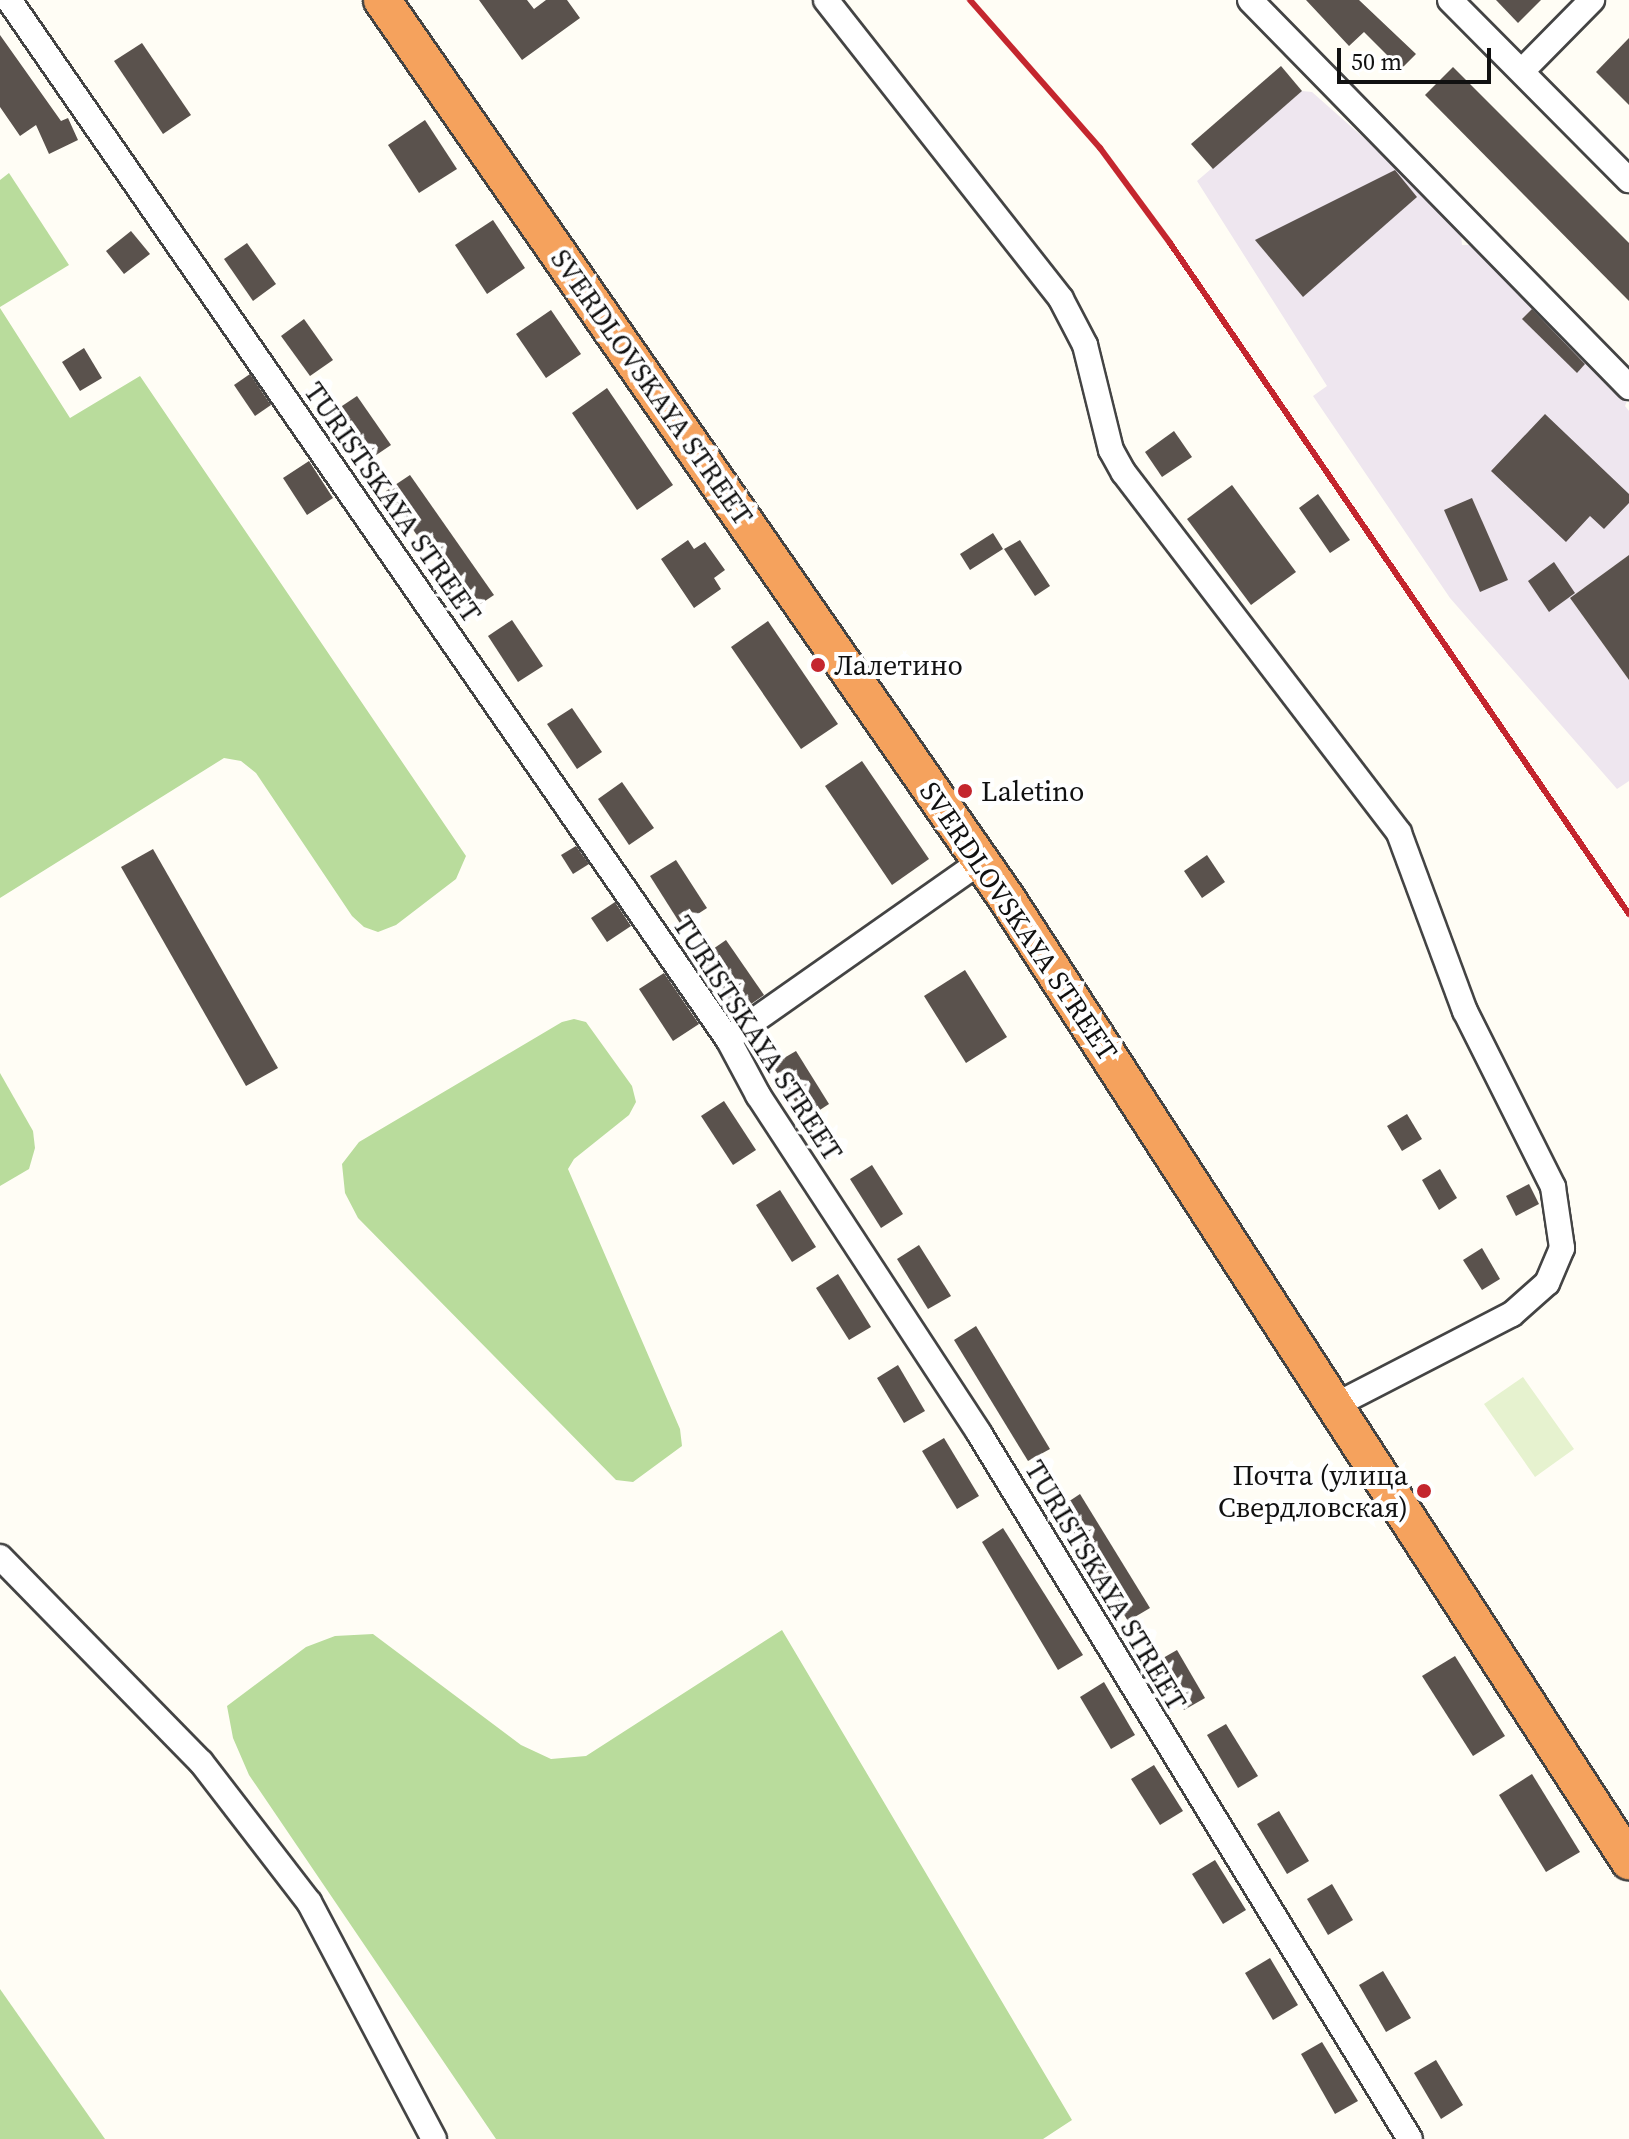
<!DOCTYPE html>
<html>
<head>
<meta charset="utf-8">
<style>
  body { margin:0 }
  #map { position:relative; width:1629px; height:2139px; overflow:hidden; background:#fffdf5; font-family:"Source Serif 4",serif }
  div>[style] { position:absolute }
  .industrial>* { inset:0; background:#eee6ef }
  .forest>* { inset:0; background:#b9dc9c }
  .pitch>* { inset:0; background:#e6f2cf }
  .building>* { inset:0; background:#5a524d }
  .roads { filter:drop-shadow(2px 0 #444) drop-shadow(-2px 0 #444) drop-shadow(0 2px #444) drop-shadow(0 -2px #444) }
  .minor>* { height:24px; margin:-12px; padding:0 12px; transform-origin:12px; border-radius:12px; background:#fff }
  .highway>* { height:36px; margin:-18px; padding:0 18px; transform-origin:18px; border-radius:18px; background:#f5a25d }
  .rail>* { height:6px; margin:-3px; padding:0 3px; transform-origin:3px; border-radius:3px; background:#c4262e }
  .dots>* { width:22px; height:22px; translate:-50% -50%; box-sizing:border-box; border:4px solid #fff; border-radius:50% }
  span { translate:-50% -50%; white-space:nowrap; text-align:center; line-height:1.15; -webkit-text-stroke:8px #fff; paint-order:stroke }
  .street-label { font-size:28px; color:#111 }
  .poi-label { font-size:28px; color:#111 }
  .left { translate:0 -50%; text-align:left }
  .right { translate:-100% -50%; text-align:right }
  .scale { position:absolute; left:1337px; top:48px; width:154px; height:36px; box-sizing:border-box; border:4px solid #111; border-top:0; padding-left:10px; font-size:24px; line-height:28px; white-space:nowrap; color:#111; -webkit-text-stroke:6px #fff; paint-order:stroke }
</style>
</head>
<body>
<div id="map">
  <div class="industrial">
    <i style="clip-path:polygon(1302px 91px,1312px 92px,1460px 223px,1462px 245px,1479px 245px,1629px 396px,1625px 406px,1629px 411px,1629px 555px,1570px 598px,1629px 680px,1629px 781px,1617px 789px,1450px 598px,1313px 396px,1327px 386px,1197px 181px)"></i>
  </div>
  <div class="forest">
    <i style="clip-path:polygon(9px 173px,69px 265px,0 307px,0 180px)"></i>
    <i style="clip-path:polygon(0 308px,70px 418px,140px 376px,466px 856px,456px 879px,396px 925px,378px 932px,364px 927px,352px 916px,256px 773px,241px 761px,224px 758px,0 898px)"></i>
    <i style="clip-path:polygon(574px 1019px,586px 1022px,632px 1086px,636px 1102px,629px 1115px,574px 1159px,568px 1169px,680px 1429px,682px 1446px,633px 1482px,616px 1480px,358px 1218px,345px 1193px,342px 1164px,359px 1142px,562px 1022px)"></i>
    <i style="clip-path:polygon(0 1073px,33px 1131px,35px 1148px,29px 1169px,0 1186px)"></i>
    <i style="clip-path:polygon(782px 1630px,1072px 2120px,1043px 2139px,496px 2139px,249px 1775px,233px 1738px,227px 1706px,306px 1647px,335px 1636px,373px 1634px,521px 1745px,551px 1759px,586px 1756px)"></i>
    <i style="clip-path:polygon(0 1989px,105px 2139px,0 2139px)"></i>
  </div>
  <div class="pitch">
    <i style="clip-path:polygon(1523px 1377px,1574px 1449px,1535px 1477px,1484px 1404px)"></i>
  </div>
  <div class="building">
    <i style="clip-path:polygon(479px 0,527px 0,534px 9px,546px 0,567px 0,580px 18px,522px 60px)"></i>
    <i style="clip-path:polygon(1306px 0,1359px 0,1416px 54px,1401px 69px,1364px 32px,1349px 46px)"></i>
    <i style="clip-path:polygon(1496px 0,1541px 0,1518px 23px)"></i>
    <i style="clip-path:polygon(0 35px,61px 121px,68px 118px,78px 140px,49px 154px,36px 125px,20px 136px,0 107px)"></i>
    <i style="clip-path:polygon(1629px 38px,1629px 105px,1596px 72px)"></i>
    <i style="clip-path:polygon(142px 43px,191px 115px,163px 134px,114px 61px)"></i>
    <i style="clip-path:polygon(1281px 66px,1302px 91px,1213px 169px,1191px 144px)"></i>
    <i style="clip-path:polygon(1453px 67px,1629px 243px,1629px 301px,1425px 95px)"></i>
    <i style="clip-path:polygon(425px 120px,457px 169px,419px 193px,388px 145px)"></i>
    <i style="clip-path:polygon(1395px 170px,1417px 197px,1303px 297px,1255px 240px)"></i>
    <i style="clip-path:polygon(493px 220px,525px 268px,487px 294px,455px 245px)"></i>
    <i style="clip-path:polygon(131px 231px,150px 254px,124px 274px,106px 251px)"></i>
    <i style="clip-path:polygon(247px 243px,276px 284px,253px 301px,224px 259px)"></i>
    <i style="clip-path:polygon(1532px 309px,1585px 364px,1577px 373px,1522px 319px)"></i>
    <i style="clip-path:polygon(551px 310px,581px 354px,546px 378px,516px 334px)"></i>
    <i style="clip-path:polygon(304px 319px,333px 360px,310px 376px,281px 336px)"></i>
    <i style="clip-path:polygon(84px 348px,102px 378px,80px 391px,62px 362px)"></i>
    <i style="clip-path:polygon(250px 374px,271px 405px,255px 416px,234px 385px)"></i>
    <i style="clip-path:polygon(607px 388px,673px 485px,637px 510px,572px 413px)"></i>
    <i style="clip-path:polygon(357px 396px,391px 445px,366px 462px,333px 412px)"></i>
    <i style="clip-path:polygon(1545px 414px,1629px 494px,1629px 503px,1604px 529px,1590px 516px,1566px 542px,1491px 471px)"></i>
    <i style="clip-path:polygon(1174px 431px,1192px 457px,1162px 477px,1145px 452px)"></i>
    <i style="clip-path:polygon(309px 461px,333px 498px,307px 515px,283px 478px)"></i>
    <i style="clip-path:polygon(410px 475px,494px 595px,470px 611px,386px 491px)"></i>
    <i style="clip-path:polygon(1232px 485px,1296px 572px,1251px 605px,1187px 519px)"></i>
    <i style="clip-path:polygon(1318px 494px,1350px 540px,1330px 553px,1299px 508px)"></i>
    <i style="clip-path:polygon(1472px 498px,1508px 580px,1480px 592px,1444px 510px)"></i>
    <i style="clip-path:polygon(993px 533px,1003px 549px,970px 570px,960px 554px)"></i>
    <i style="clip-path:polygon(688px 540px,694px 549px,705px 542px,725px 570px,714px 578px,721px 589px,694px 608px,661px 559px)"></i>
    <i style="clip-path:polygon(1020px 540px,1050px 586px,1035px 596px,1004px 549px)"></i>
    <i style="clip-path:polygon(1629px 555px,1629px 680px,1570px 598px)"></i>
    <i style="clip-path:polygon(1554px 562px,1575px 593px,1549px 612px,1528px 581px)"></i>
    <i style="clip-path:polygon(512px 620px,543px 666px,518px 682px,488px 636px)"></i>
    <i style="clip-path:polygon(768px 621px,838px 724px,801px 749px,731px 647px)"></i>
    <i style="clip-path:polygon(572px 708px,602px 752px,577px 769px,547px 724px)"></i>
    <i style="clip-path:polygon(862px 761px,929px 859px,892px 885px,825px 786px)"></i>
    <i style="clip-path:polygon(622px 782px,654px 828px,629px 845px,598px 799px)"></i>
    <i style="clip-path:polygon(576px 846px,589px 864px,573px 874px,561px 855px)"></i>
    <i style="clip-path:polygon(153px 849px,278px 1068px,246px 1086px,121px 867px)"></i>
    <i style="clip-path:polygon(1207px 855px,1225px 882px,1202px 898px,1184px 871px)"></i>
    <i style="clip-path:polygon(676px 860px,707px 908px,681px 925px,650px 876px)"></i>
    <i style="clip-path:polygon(615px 902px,631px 926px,607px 942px,591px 918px)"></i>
    <i style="clip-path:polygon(726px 940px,764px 995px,738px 1013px,700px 958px)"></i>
    <i style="clip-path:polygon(965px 970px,1007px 1037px,966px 1063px,924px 996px)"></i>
    <i style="clip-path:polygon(664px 973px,699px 1024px,673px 1041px,639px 989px)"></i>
    <i style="clip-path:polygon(796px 1051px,829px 1104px,806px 1119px,772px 1065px)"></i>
    <i style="clip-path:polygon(724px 1101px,756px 1150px,733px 1165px,701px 1116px)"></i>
    <i style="clip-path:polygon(1407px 1114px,1422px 1139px,1402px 1151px,1387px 1126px)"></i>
    <i style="clip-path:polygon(872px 1165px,903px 1214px,881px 1228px,850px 1179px)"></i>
    <i style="clip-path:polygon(1440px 1169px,1457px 1198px,1439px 1210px,1422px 1180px)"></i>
    <i style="clip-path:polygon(1529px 1184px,1539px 1204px,1516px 1216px,1506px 1196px)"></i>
    <i style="clip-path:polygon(780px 1190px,816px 1247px,792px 1262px,756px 1205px)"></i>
    <i style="clip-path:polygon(919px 1245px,951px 1296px,928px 1309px,897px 1259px)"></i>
    <i style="clip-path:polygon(1482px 1248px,1500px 1279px,1482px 1290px,1463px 1260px)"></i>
    <i style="clip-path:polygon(838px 1274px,871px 1327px,849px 1340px,816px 1288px)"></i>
    <i style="clip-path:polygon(976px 1326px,1050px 1449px,1028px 1461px,954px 1340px)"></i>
    <i style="clip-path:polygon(898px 1365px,925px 1411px,904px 1423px,877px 1378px)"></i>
    <i style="clip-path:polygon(944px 1438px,979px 1496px,957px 1509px,922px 1451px)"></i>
    <i style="clip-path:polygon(1080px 1494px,1150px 1608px,1128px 1621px,1059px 1508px)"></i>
    <i style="clip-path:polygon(1003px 1528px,1083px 1655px,1058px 1670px,982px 1542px)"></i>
    <i style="clip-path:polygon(1177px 1650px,1205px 1698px,1184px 1710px,1156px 1662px)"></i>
    <i style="clip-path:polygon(1455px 1656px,1505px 1736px,1473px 1756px,1422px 1676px)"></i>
    <i style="clip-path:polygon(1104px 1682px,1135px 1735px,1111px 1749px,1080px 1697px)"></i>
    <i style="clip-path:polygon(1226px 1724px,1258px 1776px,1238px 1788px,1207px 1735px)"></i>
    <i style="clip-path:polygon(1154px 1765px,1183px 1811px,1160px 1825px,1131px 1779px)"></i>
    <i style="clip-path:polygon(1532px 1774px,1580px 1852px,1546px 1872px,1499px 1795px)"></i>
    <i style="clip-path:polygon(1279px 1811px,1309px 1861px,1287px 1874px,1257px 1824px)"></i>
    <i style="clip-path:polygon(1215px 1860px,1246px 1910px,1223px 1924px,1192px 1874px)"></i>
    <i style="clip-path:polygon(1332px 1884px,1353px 1920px,1328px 1935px,1307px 1899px)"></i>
    <i style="clip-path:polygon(1270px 1958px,1298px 2005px,1273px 2020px,1245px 1973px)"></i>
    <i style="clip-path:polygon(1383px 1971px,1411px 2018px,1386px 2032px,1359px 1985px)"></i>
    <i style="clip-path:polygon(1322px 2042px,1358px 2101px,1335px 2114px,1301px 2054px)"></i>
    <i style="clip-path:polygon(1436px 2060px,1463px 2105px,1441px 2119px,1414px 2073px)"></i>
  </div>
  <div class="roads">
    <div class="minor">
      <i style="left:9px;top:0;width:1264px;rotate:55.32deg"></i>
      <i style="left:728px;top:1039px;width:64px;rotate:61.8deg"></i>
      <i style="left:758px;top:1095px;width:404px;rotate:56.8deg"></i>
      <i style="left:979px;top:1433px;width:827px;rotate:58.6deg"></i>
      <i style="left:826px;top:0;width:380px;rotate:51.8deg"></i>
      <i style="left:1061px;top:299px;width:52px;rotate:62.4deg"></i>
      <i style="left:1085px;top:345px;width:108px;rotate:76.1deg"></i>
      <i style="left:1111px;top:450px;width:26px;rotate:61deg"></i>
      <i style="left:1124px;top:473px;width:453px;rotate:52.6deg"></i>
      <i style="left:1399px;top:833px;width:190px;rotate:69.7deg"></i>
      <i style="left:1465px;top:1011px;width:197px;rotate:63.4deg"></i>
      <i style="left:1553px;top:1187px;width:62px;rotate:81.6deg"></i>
      <i style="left:1562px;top:1248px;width:38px;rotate:113deg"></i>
      <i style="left:1547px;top:1283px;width:47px;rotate:138.5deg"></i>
      <i style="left:1512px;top:1314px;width:198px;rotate:152.7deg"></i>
      <i style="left:1250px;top:0;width:542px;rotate:45.6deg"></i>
      <i style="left:1450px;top:0;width:254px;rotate:45.2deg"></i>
      <i style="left:1522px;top:71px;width:100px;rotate:-45.4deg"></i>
      <i style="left:728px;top:1039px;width:308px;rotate:-35.1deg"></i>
      <i style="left:0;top:1557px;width:287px;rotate:45.6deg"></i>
      <i style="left:201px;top:1762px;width:177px;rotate:52.4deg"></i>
      <i style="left:309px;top:1902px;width:268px;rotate:62.2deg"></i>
    </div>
    <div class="highway">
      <i style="left:382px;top:0;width:1095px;rotate:55.19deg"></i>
      <i style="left:1007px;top:899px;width:1146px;rotate:57.11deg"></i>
    </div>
  </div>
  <div class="rail">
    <i style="left:970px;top:0;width:197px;rotate:48.7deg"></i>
    <i style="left:1100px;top:148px;width:118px;rotate:53.6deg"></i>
    <i style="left:1170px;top:243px;width:813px;rotate:55.63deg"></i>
  </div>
  <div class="dots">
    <i style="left:818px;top:665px;background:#c4262e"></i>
    <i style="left:965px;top:791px;background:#c4262e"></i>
    <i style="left:1424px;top:1491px;background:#c4262e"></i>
  </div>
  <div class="street-label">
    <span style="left:652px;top:387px;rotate:55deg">SVERDLOVSKAYA STREET</span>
    <span style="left:393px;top:502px;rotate:55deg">TURISTSKAYA STREET</span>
    <span style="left:1019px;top:921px;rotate:56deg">SVERDLOVSKAYA STREET</span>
    <span style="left:758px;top:1038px;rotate:57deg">TURISTSKAYA STREET</span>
    <span style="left:1106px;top:1585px;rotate:59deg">TURISTSKAYA STREET</span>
  </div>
  <div class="poi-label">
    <span class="left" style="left:834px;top:665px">Лалетино</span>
    <span class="left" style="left:981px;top:791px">Laletino</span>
    <span class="right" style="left:1408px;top:1491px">Почта (улица<br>Свердловская)</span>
  </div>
  <div class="scale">50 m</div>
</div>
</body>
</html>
